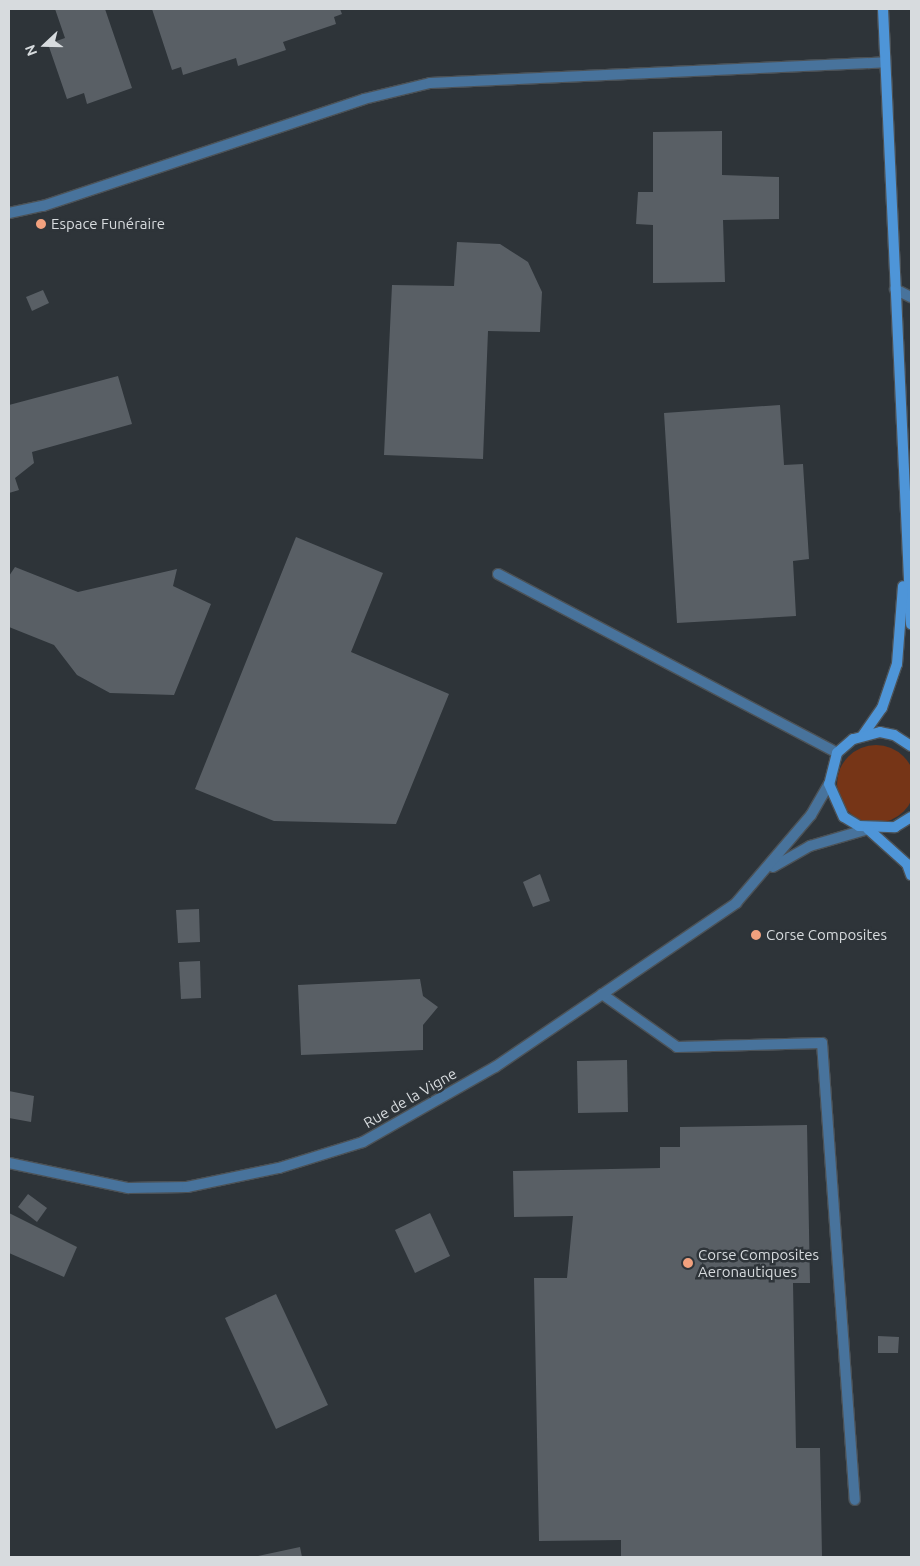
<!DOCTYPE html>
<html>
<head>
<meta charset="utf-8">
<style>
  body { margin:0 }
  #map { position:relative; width:920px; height:1566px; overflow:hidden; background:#2e3439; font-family:Ubuntu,sans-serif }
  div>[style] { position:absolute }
  .green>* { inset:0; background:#763517 }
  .round { border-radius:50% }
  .building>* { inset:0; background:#595f65 }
  .roads { filter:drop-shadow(1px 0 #4c5257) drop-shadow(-1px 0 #4c5257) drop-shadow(0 1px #4c5257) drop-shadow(0 -1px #4c5257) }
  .lane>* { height:10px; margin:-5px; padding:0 5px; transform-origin:5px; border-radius:5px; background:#48739c }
  .street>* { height:10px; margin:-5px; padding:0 5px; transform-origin:5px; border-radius:5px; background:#48739c }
  .secondary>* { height:10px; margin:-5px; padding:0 5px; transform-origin:5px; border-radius:5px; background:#4e95d8 }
  .dots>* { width:14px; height:14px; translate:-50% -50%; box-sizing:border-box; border:2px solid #2e3439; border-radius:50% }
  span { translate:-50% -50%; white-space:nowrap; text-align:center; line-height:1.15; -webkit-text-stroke:5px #2e3439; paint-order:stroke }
  .poi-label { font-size:15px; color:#d7dbde }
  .left { translate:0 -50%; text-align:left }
  .street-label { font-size:15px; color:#d7dbde }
  .frame { position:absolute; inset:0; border:10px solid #d7dbde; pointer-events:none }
  .north { position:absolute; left:20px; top:20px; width:50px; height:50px; -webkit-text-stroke:4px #2e3439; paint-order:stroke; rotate:249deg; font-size:14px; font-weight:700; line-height:20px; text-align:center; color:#d7dbde }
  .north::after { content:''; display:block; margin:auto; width:18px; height:22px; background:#d7dbde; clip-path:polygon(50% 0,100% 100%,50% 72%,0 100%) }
</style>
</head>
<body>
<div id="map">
  <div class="green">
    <i class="round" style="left:837px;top:745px;width:78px;height:78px"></i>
  </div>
  <div class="building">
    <i style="clip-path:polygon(55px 9px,105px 9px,132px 88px,87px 104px,84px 93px,67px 99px,48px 44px,65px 38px)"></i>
    <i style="clip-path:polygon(152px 9px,340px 9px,342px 14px,334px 17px,336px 24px,283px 42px,286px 50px,238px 66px,236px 58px,183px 75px,181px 67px,172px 70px)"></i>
    <i style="clip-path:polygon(722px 131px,722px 175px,779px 177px,779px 219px,723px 220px,725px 282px,653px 283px,653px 225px,636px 224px,638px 192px,653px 192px,653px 132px)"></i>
    <i style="clip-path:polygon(457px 242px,500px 244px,528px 262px,542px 292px,540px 332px,488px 331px,483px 459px,384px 455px,392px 285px,454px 286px)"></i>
    <i style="clip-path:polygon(43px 290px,49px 303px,32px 311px,26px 297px)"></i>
    <i style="clip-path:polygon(118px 376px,132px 424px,32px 452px,34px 463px,15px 478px,19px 490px,9px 493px,9px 405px)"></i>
    <i style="clip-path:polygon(780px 405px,784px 465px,803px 464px,809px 559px,793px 561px,796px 616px,677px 623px,664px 413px)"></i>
    <i style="clip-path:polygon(296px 537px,383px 573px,351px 652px,449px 694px,396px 824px,274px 821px,195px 789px)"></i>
    <i style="clip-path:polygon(15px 567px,78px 592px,177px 569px,173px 586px,211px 604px,174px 695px,110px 693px,77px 675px,54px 645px,9px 627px,9px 576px)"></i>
    <i style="clip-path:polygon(540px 874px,550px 901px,533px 907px,523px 882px)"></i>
    <i style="clip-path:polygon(199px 909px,200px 942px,178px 943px,176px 910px)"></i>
    <i style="clip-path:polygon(200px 961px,201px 998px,181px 999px,179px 962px)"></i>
    <i style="clip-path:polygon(420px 979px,423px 996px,438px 1007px,423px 1025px,423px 1050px,301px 1055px,298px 985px)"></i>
    <i style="clip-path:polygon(627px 1060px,628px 1112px,578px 1113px,577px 1061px)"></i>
    <i style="clip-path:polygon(9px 1091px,34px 1096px,31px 1122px,9px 1118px)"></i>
    <i style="clip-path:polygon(807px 1125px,810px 1283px,793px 1283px,796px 1448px,820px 1448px,822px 1557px,621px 1557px,621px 1540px,539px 1541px,534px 1278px,567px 1278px,573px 1216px,514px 1217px,513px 1171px,660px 1168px,660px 1147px,680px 1147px,680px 1127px)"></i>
    <i style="clip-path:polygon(28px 1194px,47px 1208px,37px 1222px,18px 1207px)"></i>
    <i style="clip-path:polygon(9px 1213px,77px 1247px,64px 1277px,9px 1253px)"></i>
    <i style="clip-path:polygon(430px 1213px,450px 1256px,415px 1273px,395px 1230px)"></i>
    <i style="clip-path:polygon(276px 1294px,328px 1405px,276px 1429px,225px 1318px)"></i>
    <i style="clip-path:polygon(878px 1336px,899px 1337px,898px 1353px,878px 1353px)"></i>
    <i style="clip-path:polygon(300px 1547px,302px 1557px,258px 1557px,258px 1556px)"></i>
  </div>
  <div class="roads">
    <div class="lane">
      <i style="left:895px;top:289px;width:18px;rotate:27deg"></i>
      <i style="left:498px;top:574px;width:383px;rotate:27.8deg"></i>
      <i style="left:602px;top:994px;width:92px;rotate:35.2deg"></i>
      <i style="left:677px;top:1047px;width:145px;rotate:-1.6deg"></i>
      <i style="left:822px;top:1043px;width:458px;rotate:85.9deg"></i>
    </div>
    <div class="street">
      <i style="left:9px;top:213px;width:35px;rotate:-12deg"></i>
      <i style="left:43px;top:206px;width:338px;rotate:-18.4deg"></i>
      <i style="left:364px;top:99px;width:68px;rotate:-13.6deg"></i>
      <i style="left:430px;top:83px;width:455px;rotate:-2.6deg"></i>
      <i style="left:773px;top:867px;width:43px;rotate:-29.6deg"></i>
      <i style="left:810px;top:846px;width:60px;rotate:-16.3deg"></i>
      <i style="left:9px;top:1163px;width:122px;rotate:11.9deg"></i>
      <i style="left:128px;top:1188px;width:59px;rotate:-1deg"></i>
      <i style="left:187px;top:1187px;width:94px;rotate:-11.7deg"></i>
      <i style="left:279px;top:1168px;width:88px;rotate:-17.2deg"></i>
      <i style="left:363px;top:1142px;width:152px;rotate:-29.6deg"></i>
      <i style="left:495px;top:1067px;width:292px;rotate:-34.2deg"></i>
      <i style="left:736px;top:903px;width:116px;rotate:-49.6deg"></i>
      <i style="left:811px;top:815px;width:36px;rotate:-60deg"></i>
    </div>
    <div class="secondary">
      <i style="left:883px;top:9px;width:616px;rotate:87.39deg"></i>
      <i style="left:863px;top:735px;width:33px;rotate:-55deg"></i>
      <i style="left:882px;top:708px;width:46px;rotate:-71.2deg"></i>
      <i style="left:897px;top:664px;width:78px;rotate:-85.6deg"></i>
      <i style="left:911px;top:746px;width:20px;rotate:-147deg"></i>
      <i style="left:894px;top:735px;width:14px;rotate:-168deg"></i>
      <i style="left:880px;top:732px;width:28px;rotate:165deg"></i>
      <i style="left:853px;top:739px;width:21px;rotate:139deg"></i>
      <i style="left:837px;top:753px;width:32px;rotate:104deg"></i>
      <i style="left:829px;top:784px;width:36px;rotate:66deg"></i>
      <i style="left:844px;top:817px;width:17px;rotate:31deg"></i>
      <i style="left:859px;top:826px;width:36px;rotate:2deg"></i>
      <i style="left:895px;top:827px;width:19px;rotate:-32deg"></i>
      <i style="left:868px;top:829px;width:52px;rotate:41.9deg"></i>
      <i style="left:907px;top:864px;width:12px;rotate:70deg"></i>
    </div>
  </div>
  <div class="dots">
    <i style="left:41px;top:224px;background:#f2a17e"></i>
    <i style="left:756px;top:935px;background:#f2a17e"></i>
    <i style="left:688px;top:1263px;background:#f2a17e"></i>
  </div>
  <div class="poi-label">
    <span class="left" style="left:51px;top:224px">Espace Funéraire</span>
    <span class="left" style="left:766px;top:935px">Corse Composites</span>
    <span class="left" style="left:698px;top:1263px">Corse Composites<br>Aeronautiques</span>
  </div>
  <div class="street-label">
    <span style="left:410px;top:1098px;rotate:-30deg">Rue de la Vigne</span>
  </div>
  <div class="frame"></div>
  <div class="north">N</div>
</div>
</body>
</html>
